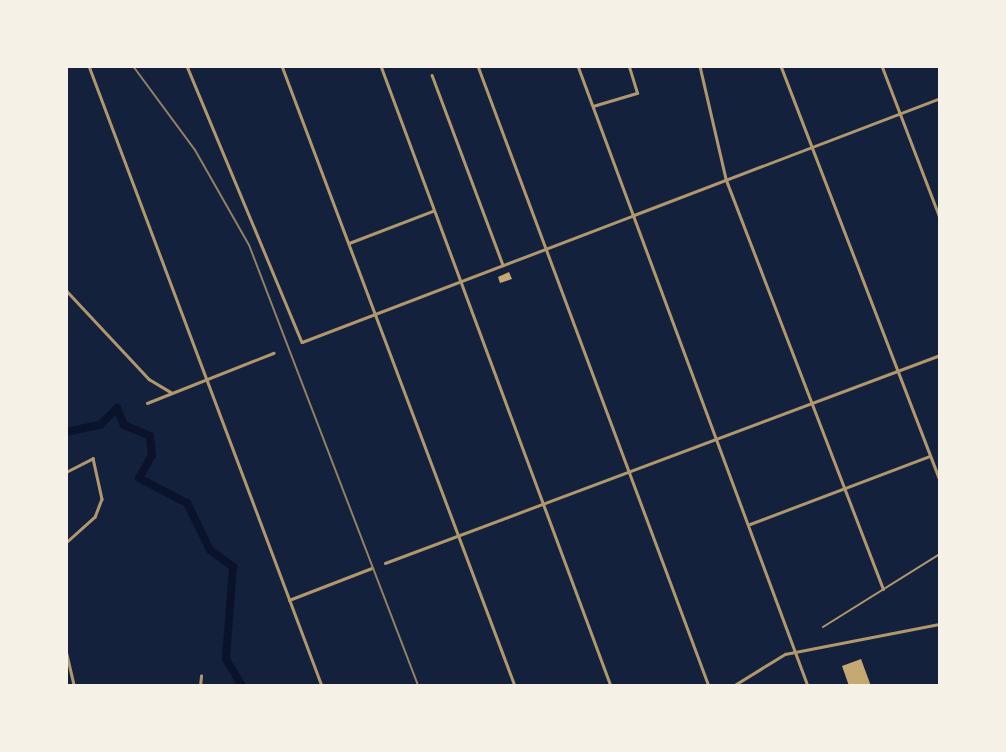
<!DOCTYPE html>
<html>
<head>
<meta charset="utf-8">
<style>
  body { margin:0 }
  #map { position:relative; width:1006px; height:752px; overflow:hidden; background:#14213d; font-family:Commissioner,sans-serif }
  div>[style] { position:absolute }
  .river>* { height:8px; margin:-4px; padding:0 4px; transform-origin:4px; border-radius:4px; background:#0b132b }
  .building>* { inset:0; background:#c6a872 }
  .pedestrian>* { height:2px; margin:-1px; padding:0 1px; transform-origin:1px; border-radius:1px; background:#b1986c }
  .minor>* { height:2.5px; margin:-1.25px; padding:0 1.25px; transform-origin:1.25px; border-radius:1.25px; background:#b1986c }
  .tertiary>* { height:2.5px; margin:-1.25px; padding:0 1.25px; transform-origin:1.25px; border-radius:1.25px; background:#b1986c }
  .rail>* { height:2px; margin:-1px; padding:0 1px; transform-origin:1px; border-radius:1px; background:#918062 }
  span { translate:-50% -50%; white-space:nowrap; text-align:center; line-height:1.15; -webkit-text-stroke:7px #f6f1e7; paint-order:stroke }
  .frame { position:absolute; inset:0; border:68px solid #f6f1e7; pointer-events:none }
</style>
</head>
<body>
<div id="map">
  <div class="river">
    <i style="left:66px;top:432px;width:35px;rotate:-12deg"></i>
    <i style="left:100px;top:425px;width:24px;rotate:-45deg"></i>
    <i style="left:117px;top:408px;width:18px;rotate:68deg"></i>
    <i style="left:124px;top:425px;width:28px;rotate:23deg"></i>
    <i style="left:150px;top:436px;width:19px;rotate:84deg"></i>
    <i style="left:152px;top:455px;width:26px;rotate:119deg"></i>
    <i style="left:139px;top:478px;width:54px;rotate:27.5deg"></i>
    <i style="left:187px;top:503px;width:52px;rotate:63.9deg"></i>
    <i style="left:210px;top:550px;width:29px;rotate:36deg"></i>
    <i style="left:233px;top:567px;width:92px;rotate:94.4deg"></i>
    <i style="left:226px;top:659px;width:31px;rotate:59deg"></i>
  </div>
  <div class="building">
    <i style="clip-path:polygon(509px 272px,512px 279px,500px 283px,498px 277px)"></i>
    <i style="clip-path:polygon(861px 659px,871px 686px,849px 686px,842px 666px)"></i>
  </div>
  <div class="pedestrian">
    <i style="left:823px;top:627px;width:138px;rotate:-32deg"></i>
  </div>
  <div class="minor">
    <i style="left:89px;top:66px;width:662px;rotate:69.4deg"></i>
    <i style="left:187px;top:66px;width:299px;rotate:67.4deg"></i>
    <i style="left:302px;top:342px;width:355px;rotate:-20.9deg"></i>
    <i style="left:282px;top:66px;width:662px;rotate:69.4deg"></i>
    <i style="left:381px;top:66px;width:661px;rotate:69.65deg"></i>
    <i style="left:478px;top:66px;width:662px;rotate:69.57deg"></i>
    <i style="left:700px;top:66px;width:116px;rotate:77deg"></i>
    <i style="left:726px;top:179px;width:439px;rotate:69deg"></i>
    <i style="left:781px;top:66px;width:443px;rotate:69deg"></i>
    <i style="left:882px;top:66px;width:163px;rotate:69.1deg"></i>
    <i style="left:432px;top:75px;width:203px;rotate:69.5deg"></i>
    <i style="left:593px;top:106px;width:46px;rotate:-16.5deg"></i>
    <i style="left:637px;top:93px;width:28px;rotate:-107deg"></i>
    <i style="left:349px;top:243px;width:90px;rotate:-20.9deg"></i>
    <i style="left:66px;top:290px;width:122px;rotate:47deg"></i>
    <i style="left:149px;top:379px;width:26px;rotate:31deg"></i>
    <i style="left:147px;top:403px;width:136px;rotate:-21.6deg"></i>
    <i style="left:66px;top:472px;width:30px;rotate:-27deg"></i>
    <i style="left:93px;top:458px;width:42px;rotate:77.6deg"></i>
    <i style="left:102px;top:499px;width:19px;rotate:111deg"></i>
    <i style="left:95px;top:517px;width:39px;rotate:138deg"></i>
    <i style="left:750px;top:524px;width:192px;rotate:-20.7deg"></i>
    <i style="left:385px;top:563px;width:593px;rotate:-20.54deg"></i>
    <i style="left:289px;top:600px;width:89px;rotate:-21.1deg"></i>
    <i style="left:66px;top:650px;width:37px;rotate:77deg"></i>
    <i style="left:200px;top:686px;width:10px;rotate:-84deg"></i>
  </div>
  <div class="tertiary">
    <i style="left:578px;top:66px;width:661px;rotate:69.65deg"></i>
    <i style="left:634px;top:215px;width:328px;rotate:-20.9deg"></i>
    <i style="left:733px;top:686px;width:61px;rotate:-31.6deg"></i>
    <i style="left:785px;top:654px;width:158px;rotate:-11deg"></i>
  </div>
  <div class="rail">
    <i style="left:133px;top:66px;width:104px;rotate:53.6deg"></i>
    <i style="left:195px;top:150px;width:109px;rotate:60.4deg"></i>
    <i style="left:249px;top:245px;width:472px;rotate:69deg"></i>
  </div>
  <div class="frame"></div>
</div>
</body>
</html>
